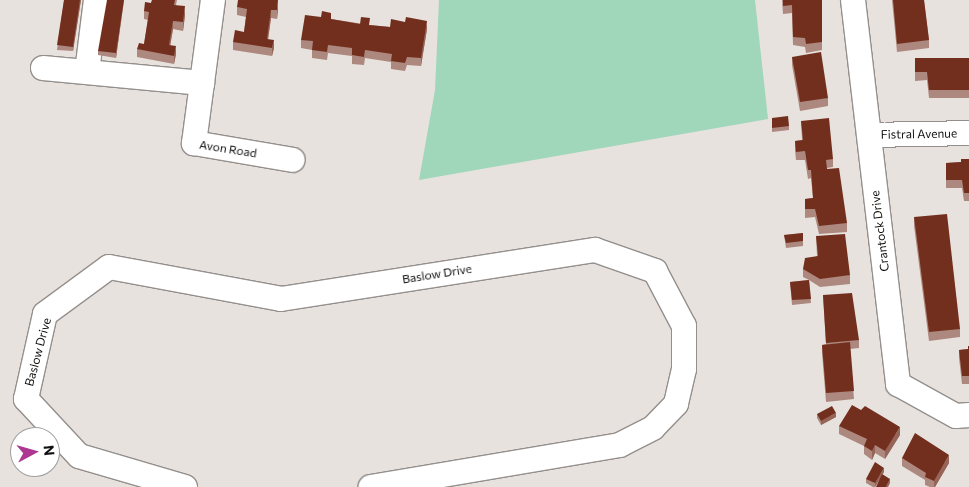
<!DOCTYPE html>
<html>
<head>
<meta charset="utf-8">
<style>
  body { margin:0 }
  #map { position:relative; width:969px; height:487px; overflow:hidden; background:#e7e2de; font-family:Commissioner,sans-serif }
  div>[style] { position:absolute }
  .green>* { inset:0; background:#a0d6ba }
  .roads { filter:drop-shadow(1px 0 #948f8c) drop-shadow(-1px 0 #948f8c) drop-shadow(0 1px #948f8c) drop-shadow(0 -1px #948f8c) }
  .minor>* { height:24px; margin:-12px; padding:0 12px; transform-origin:12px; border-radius:12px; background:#fff }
  .wall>* { inset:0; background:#ad887e }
  .shaded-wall>* { inset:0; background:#966558 }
  .building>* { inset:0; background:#732f1e }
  span { translate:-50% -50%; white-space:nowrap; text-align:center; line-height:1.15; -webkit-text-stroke:5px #fff; paint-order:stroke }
  .street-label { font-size:12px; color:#11100f }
  .north { position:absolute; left:10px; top:427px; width:50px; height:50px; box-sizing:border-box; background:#fff; border:1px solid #a09f9f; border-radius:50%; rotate:84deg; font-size:14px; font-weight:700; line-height:20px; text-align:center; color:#11100f }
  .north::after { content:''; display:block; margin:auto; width:18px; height:22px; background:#ac3892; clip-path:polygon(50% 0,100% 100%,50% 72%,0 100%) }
</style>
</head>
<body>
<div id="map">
  <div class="green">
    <i style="clip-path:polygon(439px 0,755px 0,768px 119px,419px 180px,435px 90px)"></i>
  </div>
  <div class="roads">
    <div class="minor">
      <i style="left:853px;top:0;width:387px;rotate:83.3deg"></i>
      <i style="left:898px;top:384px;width:66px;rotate:28.9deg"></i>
      <i style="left:956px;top:416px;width:13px;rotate:-4deg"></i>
      <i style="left:43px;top:68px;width:160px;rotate:5.4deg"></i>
      <i style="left:202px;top:83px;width:84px;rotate:-82.5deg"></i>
      <i style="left:87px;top:72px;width:73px;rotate:-82.9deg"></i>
      <i style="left:202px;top:83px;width:61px;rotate:97.6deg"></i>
      <i style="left:194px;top:143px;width:100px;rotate:9.7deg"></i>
      <i style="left:869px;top:135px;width:100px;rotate:-1.1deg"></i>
      <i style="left:185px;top:487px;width:110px;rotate:-163.7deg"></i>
      <i style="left:79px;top:456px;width:78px;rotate:-132.9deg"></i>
      <i style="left:26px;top:399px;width:87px;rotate:-77.4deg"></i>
      <i style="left:45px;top:314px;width:79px;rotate:-36.3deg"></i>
      <i style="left:109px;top:267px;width:175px;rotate:10.5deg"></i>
      <i style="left:281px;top:299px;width:318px;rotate:-8.9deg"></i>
      <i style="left:595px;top:250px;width:64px;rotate:19.3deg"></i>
      <i style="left:655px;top:271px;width:62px;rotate:62.2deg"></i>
      <i style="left:684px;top:326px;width:43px;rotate:90deg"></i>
      <i style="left:684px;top:369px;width:36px;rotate:103deg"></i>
      <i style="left:676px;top:404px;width:33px;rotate:134deg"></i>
      <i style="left:653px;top:428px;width:37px;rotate:153deg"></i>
      <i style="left:620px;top:445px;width:253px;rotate:170.4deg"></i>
    </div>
  </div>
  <div class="wall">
    <i style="clip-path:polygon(64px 0,81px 0,73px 51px,57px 50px)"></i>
    <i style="clip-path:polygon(124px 0,116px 58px,98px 55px,98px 51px)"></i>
    <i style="clip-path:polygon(152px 0,177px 0,176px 5px,185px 15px,183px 31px,173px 29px,170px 45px,176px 54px,174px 64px,137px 57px,137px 49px,144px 44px,148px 20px,144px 19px,144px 11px,151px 3px)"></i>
    <i style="clip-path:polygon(782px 0,822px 0,822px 50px,806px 53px,805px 47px,793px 45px,792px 13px,783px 14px)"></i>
    <i style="clip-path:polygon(892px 0,924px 0,929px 40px,929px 48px,897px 52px)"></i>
    <i style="clip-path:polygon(237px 7px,278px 9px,277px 19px,271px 18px,268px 39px,274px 48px,272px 56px,233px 50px,233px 42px,244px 32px,246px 17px,237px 15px)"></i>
    <i style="clip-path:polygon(331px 19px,370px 25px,390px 27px,427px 29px,421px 66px,407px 65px,405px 71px,391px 69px,391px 62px,365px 58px,364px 65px,352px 64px,352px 56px,328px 53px,327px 60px,312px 58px,312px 50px,301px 48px,301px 40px)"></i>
    <i style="clip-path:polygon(792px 57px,828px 98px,828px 106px,800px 111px,792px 65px)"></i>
    <i style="clip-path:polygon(915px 58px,969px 58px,969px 98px,929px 98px,927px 80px,915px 81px)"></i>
    <i style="clip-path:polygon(772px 118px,789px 126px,789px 130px,772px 132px)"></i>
    <i style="clip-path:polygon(801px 121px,833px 159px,833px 167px,827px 168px,847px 223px,847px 232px,819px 234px,815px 217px,805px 218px,805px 199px,813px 198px,811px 178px,808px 179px,805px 160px,796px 160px,795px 150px,795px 141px,802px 140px)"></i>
    <i style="clip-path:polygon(969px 159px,969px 201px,964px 201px,962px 188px,946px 188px,946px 163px,961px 162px)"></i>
    <i style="clip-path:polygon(914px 217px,960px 329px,960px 337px,929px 341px,914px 226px)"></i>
    <i style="clip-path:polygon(803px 233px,803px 246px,786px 248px,784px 235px)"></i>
    <i style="clip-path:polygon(816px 236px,850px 275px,850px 284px,820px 287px,809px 280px,811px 303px,792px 305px,790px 282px,809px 280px,803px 277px,803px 269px,817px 256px)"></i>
    <i style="clip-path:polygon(823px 295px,859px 340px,859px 348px,850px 349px,854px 399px,826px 402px,822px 353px,822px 345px,826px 344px)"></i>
    <i style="clip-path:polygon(969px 346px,969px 384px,962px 384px,959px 358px,959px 350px,968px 349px)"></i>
    <i style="clip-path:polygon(817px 414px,836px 417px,821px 425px,817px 418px)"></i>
    <i style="clip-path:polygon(839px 426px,900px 435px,885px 459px,875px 453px,872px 460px,864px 454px,864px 446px,839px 434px)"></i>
    <i style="clip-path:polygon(902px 458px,949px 463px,935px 487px,930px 487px,925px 485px,925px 480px,902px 466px)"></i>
    <i style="clip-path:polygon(884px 472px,875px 487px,873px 487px,866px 483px,866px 479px)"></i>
  </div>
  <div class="shaded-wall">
    <i style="clip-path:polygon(80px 0,81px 0,73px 51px,73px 47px)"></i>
    <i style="clip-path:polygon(124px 0,116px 58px,116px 53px)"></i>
    <i style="clip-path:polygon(278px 0,278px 9px,277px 19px,277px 10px)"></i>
    <i style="clip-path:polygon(185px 6px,185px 15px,183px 31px,183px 22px)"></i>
    <i style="clip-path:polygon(271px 10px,271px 18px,267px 47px,267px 39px)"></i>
    <i style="clip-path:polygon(173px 21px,173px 29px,169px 53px,169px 45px)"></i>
    <i style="clip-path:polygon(427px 21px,427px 29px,421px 66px,421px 58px)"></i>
    <i style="clip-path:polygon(274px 40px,274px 48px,272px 56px,272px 48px)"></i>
    <i style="clip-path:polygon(176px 46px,176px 54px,174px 64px,174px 56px)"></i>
    <i style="clip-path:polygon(836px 413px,836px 417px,821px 425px,821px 421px)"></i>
    <i style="clip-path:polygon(900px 427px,900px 435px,885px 459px,885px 451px)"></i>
    <i style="clip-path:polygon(875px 445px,875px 453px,872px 460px,872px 451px)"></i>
    <i style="clip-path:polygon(949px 455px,949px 463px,935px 487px,934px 487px,934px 481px)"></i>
    <i style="clip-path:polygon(884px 468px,884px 472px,875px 487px,875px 483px)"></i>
    <i style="clip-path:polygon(890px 479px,890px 483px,888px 487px,886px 487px)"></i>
  </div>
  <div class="building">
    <i style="clip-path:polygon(64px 0,80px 0,73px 47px,57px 45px)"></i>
    <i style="clip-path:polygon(107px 0,124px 0,116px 53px,98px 51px)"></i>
    <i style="clip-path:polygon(152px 0,175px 0,174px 5px,185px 6px,183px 22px,173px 21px,169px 45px,176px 46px,174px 56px,137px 49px,139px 43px,144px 44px,149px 12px,144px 11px,145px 2px,151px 3px)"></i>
    <i style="clip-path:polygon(238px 0,278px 0,277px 10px,271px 10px,267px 39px,274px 40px,272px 48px,233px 42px,235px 30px,244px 32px,247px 9px,237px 7px)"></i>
    <i style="clip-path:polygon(783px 0,822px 0,822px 42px,806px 44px,805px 38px,793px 37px,792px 5px,783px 6px)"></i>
    <i style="clip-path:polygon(893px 0,924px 0,929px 40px,897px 44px)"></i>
    <i style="clip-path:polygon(322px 11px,331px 13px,331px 19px,360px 24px,361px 17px,370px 18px,369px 25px,390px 27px,391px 19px,405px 22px,406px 17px,427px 21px,421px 58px,407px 57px,405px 63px,391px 61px,392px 54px,365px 50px,364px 57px,352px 55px,352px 48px,328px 45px,327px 52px,312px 50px,313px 41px,301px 40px,305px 15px,321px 17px)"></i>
    <i style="clip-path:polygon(821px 52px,828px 98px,800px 102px,792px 57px)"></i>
    <i style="clip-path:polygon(915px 58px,969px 58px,969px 90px,929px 90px,927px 72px,915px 72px)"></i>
    <i style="clip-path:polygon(788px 116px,789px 126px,772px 128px,772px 118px)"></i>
    <i style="clip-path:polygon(829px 118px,833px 159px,826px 160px,827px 169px,839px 168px,847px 223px,819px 226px,815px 209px,805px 209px,805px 199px,813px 198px,811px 170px,808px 170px,805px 151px,796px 152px,795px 141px,803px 140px,801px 121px)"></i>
    <i style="clip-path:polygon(961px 159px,969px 159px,969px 193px,964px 193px,962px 180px,946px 180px,946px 163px,961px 162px)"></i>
    <i style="clip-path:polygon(947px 214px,960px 329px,929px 332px,914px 217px)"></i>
    <i style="clip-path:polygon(803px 233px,803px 241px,786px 243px,784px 235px)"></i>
    <i style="clip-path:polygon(845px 234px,850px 275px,820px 279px,803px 269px,805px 258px,818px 256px,816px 236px)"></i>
    <i style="clip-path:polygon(809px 280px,811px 299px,792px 300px,790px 282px)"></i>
    <i style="clip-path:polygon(852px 293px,859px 340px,826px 343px,823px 295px)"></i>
    <i style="clip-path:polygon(850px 342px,854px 391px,826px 393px,822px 345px)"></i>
    <i style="clip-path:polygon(968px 346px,969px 346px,969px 376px,962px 376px,959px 350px,968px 349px)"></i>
    <i style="clip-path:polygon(852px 405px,861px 410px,865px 406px,900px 427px,885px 451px,875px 445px,872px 451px,864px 446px,867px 439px,839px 426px)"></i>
    <i style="clip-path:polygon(832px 406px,836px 413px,821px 421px,817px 414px)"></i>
    <i style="clip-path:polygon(915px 433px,949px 455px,934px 481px,925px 477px,926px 473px,902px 458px)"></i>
    <i style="clip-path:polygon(875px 462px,884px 468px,875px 483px,866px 479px)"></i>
    <i style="clip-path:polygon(882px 474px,890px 479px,886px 487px,876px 487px)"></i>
  </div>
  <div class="street-label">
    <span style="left:919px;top:134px;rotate:-1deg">Fistral Avenue</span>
    <span style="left:228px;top:149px;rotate:9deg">Avon Road</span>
    <span style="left:880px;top:231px;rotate:-97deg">Crantock Drive</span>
    <span style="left:437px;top:274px;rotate:-9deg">Baslow Drive</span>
    <span style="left:38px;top:352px;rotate:-75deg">Baslow Drive</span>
  </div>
  <div class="north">N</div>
</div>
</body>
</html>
